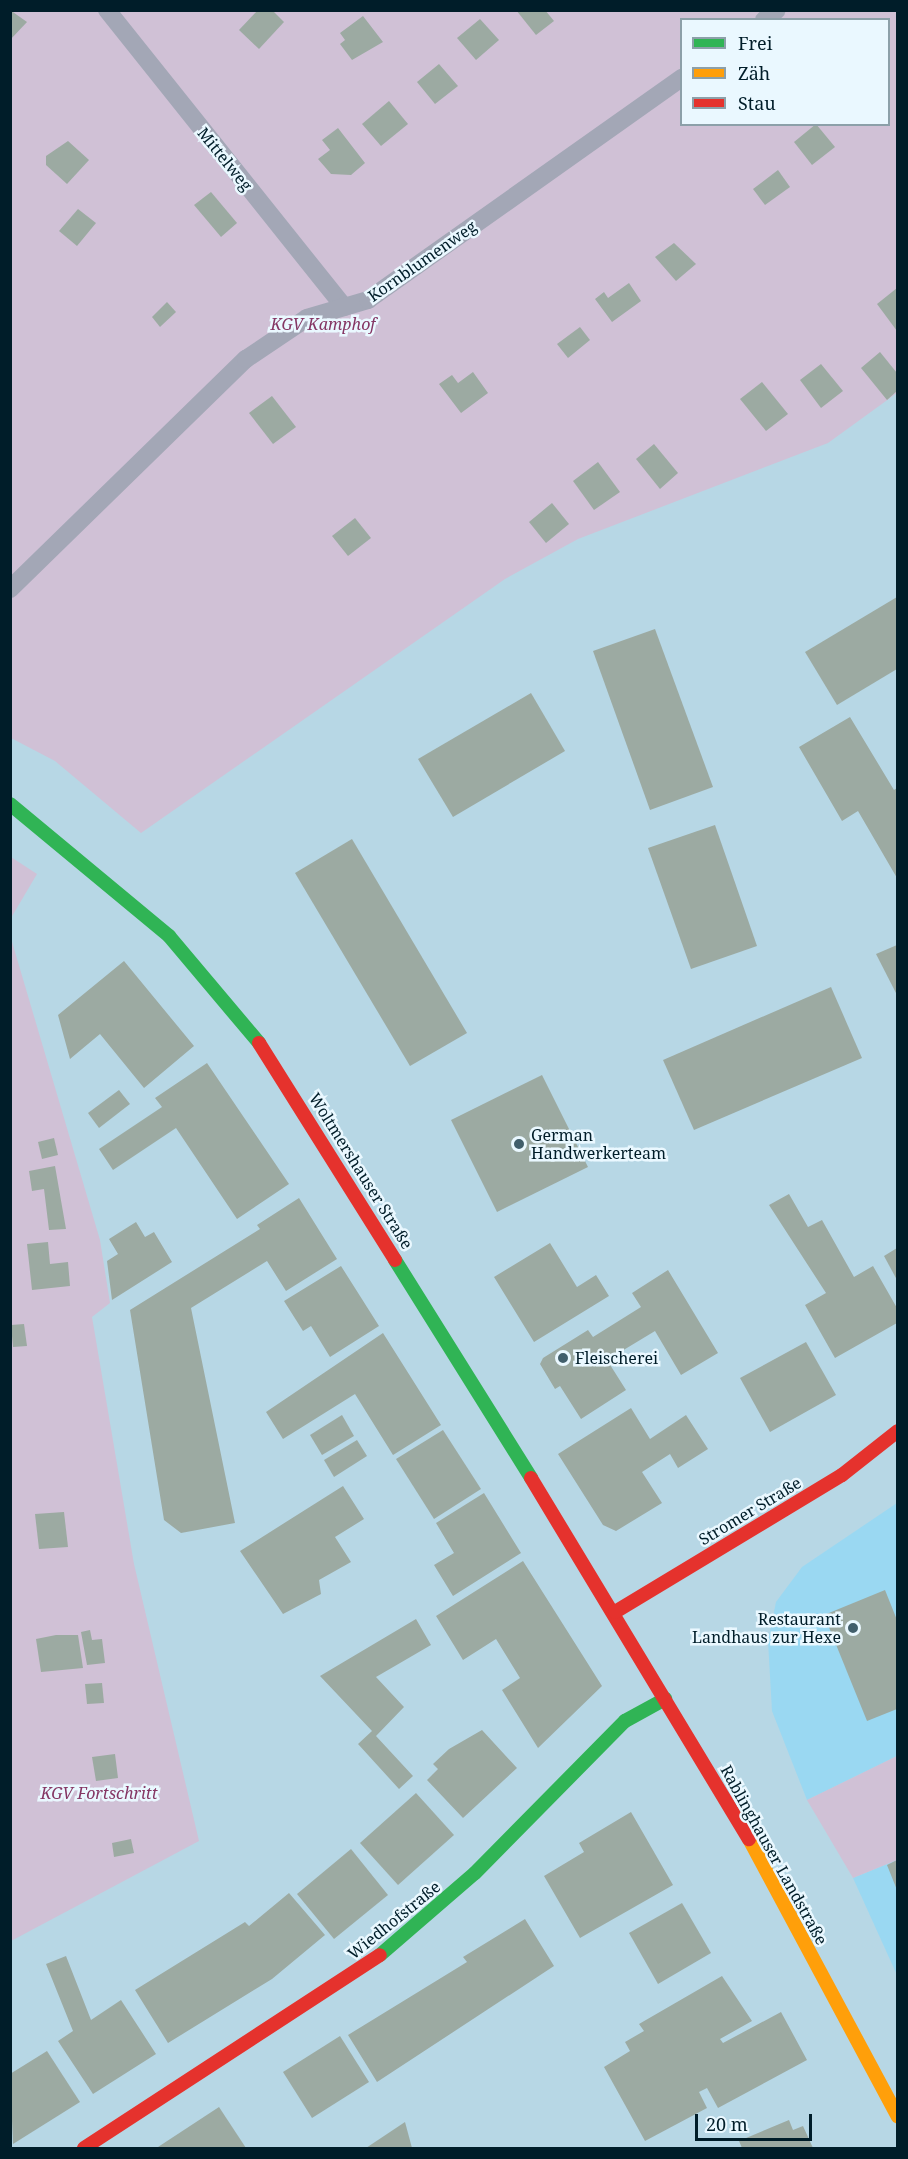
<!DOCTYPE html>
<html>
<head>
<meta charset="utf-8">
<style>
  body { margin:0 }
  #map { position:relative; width:908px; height:2159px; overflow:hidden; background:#b7d7e5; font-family:"Noto Serif",serif }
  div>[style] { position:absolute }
  .built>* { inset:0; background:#9ad8f2 }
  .green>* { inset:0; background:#d0c1d6 }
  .building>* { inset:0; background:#9caaa2 }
  .lane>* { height:18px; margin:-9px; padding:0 9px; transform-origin:9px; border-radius:9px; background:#a3a7b6 }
  .fast>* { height:14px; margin:-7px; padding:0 7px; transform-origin:7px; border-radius:7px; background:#30b455 }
  .slow>* { height:14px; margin:-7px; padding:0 7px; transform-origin:7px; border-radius:7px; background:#ff9f0a }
  .jam>* { height:14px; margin:-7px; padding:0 7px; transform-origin:7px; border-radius:7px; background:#e5322d }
  .dots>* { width:16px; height:16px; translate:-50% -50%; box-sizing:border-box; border:3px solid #eaf8ff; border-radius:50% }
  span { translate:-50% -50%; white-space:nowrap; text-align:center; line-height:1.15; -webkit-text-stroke:5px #eaf8ff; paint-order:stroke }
  .street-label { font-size:16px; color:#001d29 }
  .park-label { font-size:16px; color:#853664; font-style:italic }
  .poi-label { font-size:16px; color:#001d29 }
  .left { translate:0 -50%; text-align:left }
  .right { translate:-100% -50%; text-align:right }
  .frame { position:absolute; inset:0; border:12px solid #001d29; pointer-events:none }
  .legend { position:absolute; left:680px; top:18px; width:210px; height:108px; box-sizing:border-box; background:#eaf8ff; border:2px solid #8ca0a9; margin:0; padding:8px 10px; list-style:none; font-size:18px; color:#001d29 }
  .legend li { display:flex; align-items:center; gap:12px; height:30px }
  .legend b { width:30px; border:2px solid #8ca0a9 }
  .scale { position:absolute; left:695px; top:2114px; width:117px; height:27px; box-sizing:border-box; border:3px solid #001d29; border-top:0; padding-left:8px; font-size:18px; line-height:21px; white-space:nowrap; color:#001d29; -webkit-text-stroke:4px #eaf8ff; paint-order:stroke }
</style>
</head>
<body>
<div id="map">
  <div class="built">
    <i style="clip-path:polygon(897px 1503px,897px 1756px,807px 1800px,772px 1711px,768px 1641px,776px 1602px,802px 1567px)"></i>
    <i style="clip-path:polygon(897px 1860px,897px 1975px,853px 1878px)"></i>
  </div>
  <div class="green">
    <i style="clip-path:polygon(evenodd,10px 11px,897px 11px,897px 393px,828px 443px,578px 539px,505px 579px,141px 833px,55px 761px,11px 738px,10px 11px,682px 20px,888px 20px,888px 124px,682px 124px,682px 20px)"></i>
    <i style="clip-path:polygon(11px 857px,37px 874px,11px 918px)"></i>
    <i style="clip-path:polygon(10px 935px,100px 1240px,110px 1303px,92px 1317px,134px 1564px,199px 1841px,11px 1941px)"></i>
    <i style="clip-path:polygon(897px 1756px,897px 1860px,853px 1878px,807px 1800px)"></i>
  </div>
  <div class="building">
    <i style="clip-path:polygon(10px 10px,27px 22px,10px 40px)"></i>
    <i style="clip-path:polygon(258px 10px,272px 10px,284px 22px,259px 49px,239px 30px)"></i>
    <i style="clip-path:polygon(516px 10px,545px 10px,554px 21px,536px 35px)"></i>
    <i style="clip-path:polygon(363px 16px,383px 42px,352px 60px,340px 44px,345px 40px,340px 33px)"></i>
    <i style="clip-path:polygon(480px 19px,499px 40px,476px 60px,457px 38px)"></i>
    <i style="clip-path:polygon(439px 64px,458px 86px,435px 104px,417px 82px)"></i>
    <i style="clip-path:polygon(389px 101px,408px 124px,381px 146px,362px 124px)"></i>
    <i style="clip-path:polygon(816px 124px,835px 147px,812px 165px,794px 142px)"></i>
    <i style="clip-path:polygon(338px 128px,365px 163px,351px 175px,331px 174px,318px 159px,330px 150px,322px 140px)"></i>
    <i style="clip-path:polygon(68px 141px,89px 160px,67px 184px,46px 165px,46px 156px)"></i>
    <i style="clip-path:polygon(778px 170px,790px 187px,765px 205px,753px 189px)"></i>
    <i style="clip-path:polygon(211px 192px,237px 223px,221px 237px,194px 205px)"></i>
    <i style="clip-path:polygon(78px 209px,96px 223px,77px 246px,59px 231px)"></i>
    <i style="clip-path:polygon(674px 243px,696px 264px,676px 281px,655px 257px)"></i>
    <i style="clip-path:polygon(629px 283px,641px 301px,612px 322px,595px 299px,604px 292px,608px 298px)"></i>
    <i style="clip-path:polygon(897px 288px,897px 331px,877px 304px)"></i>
    <i style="clip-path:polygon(167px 302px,176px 312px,160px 327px,152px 317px)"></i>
    <i style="clip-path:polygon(580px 327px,590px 340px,568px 358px,557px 344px)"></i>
    <i style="clip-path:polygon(880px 352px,897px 373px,897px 391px,887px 400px,861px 368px)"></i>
    <i style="clip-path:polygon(821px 364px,843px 391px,821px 408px,800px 380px)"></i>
    <i style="clip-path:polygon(473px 372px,488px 393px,461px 413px,439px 384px,452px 375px,458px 383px)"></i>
    <i style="clip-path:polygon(762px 382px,788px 414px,766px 431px,740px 399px)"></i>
    <i style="clip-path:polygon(272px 396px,296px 427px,273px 444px,249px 413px)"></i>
    <i style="clip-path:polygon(654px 444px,678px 473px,660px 489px,636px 459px)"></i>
    <i style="clip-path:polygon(598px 462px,620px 492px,594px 510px,573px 481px)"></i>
    <i style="clip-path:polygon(552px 503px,569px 524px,546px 543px,529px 522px)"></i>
    <i style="clip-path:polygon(355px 518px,371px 538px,348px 556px,332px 536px)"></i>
    <i style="clip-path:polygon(897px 597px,897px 669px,837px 705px,805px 652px)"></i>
    <i style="clip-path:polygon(655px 629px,713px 787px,650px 810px,593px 651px)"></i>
    <i style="clip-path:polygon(531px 693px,565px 751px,453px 817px,418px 759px)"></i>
    <i style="clip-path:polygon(850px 717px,894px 790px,897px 788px,897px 878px,858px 811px,842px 821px,799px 747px)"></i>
    <i style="clip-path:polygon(715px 825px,757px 946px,691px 969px,648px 848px)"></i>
    <i style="clip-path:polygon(352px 839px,467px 1033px,410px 1066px,295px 873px)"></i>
    <i style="clip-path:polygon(897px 945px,897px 995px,876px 954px)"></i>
    <i style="clip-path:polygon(124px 961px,194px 1046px,144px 1088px,100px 1034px,70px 1059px,58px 1015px)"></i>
    <i style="clip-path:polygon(831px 987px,862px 1058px,694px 1130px,663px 1060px)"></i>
    <i style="clip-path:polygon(207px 1063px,289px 1184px,237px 1219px,176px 1128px,113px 1170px,99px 1149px,162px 1107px,155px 1098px)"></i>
    <i style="clip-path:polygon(542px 1075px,588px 1167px,497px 1212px,451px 1120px)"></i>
    <i style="clip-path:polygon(119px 1090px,130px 1104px,99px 1128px,88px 1113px)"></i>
    <i style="clip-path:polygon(54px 1138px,58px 1155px,42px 1159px,38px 1142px)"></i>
    <i style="clip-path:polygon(55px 1166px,66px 1229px,49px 1230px,44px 1189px,32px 1191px,29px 1171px)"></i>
    <i style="clip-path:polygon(789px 1194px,808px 1227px,822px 1220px,854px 1277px,873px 1266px,897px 1308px,897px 1323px,835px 1358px,805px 1305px,826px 1293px,769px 1205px)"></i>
    <i style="clip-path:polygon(299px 1198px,337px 1259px,286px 1291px,267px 1261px,191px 1308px,235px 1523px,181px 1533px,164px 1520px,130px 1310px,260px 1229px,257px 1225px)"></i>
    <i style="clip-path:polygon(136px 1222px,145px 1237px,154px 1232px,172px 1262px,112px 1300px,107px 1261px,118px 1254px,109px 1239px)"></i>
    <i style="clip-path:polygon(48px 1242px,50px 1264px,68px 1262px,70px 1286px,32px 1290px,27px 1244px)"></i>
    <i style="clip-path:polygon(550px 1243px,577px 1287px,596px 1275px,609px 1296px,534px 1342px,494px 1277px)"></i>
    <i style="clip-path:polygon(897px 1248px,897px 1280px,884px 1256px)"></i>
    <i style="clip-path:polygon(341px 1266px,379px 1326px,330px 1357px,311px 1326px,303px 1331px,284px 1301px)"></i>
    <i style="clip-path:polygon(668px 1270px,718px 1353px,681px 1375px,655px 1331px,607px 1360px,626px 1390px,581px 1419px,560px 1386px,555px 1389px,540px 1364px,543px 1358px,588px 1330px,593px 1337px,641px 1307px,632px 1293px)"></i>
    <i style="clip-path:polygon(24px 1324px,27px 1346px,13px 1347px,11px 1325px)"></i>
    <i style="clip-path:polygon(383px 1333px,441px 1425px,393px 1455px,355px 1394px,283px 1439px,266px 1412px)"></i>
    <i style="clip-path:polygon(806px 1342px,836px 1395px,770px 1432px,740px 1378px)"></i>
    <i style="clip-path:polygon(631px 1408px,650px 1439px,686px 1415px,708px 1449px,678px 1468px,670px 1454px,642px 1472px,662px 1503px,616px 1531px,603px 1525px,558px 1454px)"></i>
    <i style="clip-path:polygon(342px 1415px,354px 1436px,322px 1455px,310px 1435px)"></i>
    <i style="clip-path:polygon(443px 1430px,481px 1489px,434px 1519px,396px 1459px)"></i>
    <i style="clip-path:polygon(357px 1440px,367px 1456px,334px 1477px,324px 1460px)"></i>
    <i style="clip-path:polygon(343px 1486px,364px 1519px,335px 1537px,351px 1562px,319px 1580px,321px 1594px,283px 1614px,240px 1551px)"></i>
    <i style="clip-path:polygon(484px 1493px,521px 1553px,453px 1596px,434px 1565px,454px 1553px,436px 1523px)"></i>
    <i style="clip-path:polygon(64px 1512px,68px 1547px,39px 1549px,35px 1514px)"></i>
    <i style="clip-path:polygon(523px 1561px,602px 1686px,538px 1748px,502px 1690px,520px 1678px,496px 1639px,463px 1660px,436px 1616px)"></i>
    <i style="clip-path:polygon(885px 1590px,897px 1620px,897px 1709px,867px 1721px,824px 1615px)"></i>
    <i style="clip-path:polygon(416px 1619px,431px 1645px,376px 1677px,404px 1707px,376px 1736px,413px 1776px,399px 1789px,358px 1744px,372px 1731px,320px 1676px)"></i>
    <i style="clip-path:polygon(90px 1630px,92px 1640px,102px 1639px,105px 1663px,87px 1665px,81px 1632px)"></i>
    <i style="clip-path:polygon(56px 1635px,78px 1635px,83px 1668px,41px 1672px,36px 1639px)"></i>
    <i style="clip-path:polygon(102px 1683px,104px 1703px,87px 1704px,85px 1684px)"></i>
    <i style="clip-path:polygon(482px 1730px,517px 1768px,463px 1818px,427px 1780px,438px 1769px,433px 1764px,449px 1749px)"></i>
    <i style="clip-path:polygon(115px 1754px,118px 1778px,96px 1781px,92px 1757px)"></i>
    <i style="clip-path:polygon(416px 1793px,454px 1835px,398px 1885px,360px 1843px)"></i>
    <i style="clip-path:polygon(631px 1812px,673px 1885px,580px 1938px,544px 1876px,584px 1852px,579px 1843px)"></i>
    <i style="clip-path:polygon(131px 1839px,134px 1853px,114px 1857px,112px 1843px)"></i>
    <i style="clip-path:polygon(351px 1849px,388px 1895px,334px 1939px,297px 1894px)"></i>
    <i style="clip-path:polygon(897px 1860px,897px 1890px,887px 1865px)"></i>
    <i style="clip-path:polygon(289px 1893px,325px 1935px,272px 1979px,168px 2043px,135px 1990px,245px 1922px,249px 1926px)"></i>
    <i style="clip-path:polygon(682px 1903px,711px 1953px,658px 1984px,629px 1933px)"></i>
    <i style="clip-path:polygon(525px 1919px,554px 1966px,377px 2082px,348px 2035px,467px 1962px,463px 1957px)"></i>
    <i style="clip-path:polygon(66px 1956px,91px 2020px,121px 2000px,156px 2054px,93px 2094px,58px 2041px,73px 2031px,46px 1964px)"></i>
    <i style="clip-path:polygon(722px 1976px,752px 2021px,720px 2039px,723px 2043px,781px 2012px,807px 2060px,718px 2108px,707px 2088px,699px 2092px,707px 2108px,645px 2141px,604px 2067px,630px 2051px,625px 2042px,644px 2031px,639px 2024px)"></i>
    <i style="clip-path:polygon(340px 2036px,369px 2082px,312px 2118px,283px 2072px)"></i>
    <i style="clip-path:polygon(47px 2051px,80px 2102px,13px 2144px,10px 2074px)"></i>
    <i style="clip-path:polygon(219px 2107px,246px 2148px,159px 2148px,158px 2147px)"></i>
    <i style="clip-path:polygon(789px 2120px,793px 2130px,803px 2126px,813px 2148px,742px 2148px,739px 2141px)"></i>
    <i style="clip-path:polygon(405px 2122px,412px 2148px,366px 2148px)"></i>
  </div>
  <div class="lane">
    <i style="left:107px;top:10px;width:380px;rotate:51.4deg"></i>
    <i style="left:764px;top:20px;width:16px;rotate:-38deg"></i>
    <i style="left:10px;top:589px;width:330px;rotate:-44.3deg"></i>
    <i style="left:246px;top:359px;width:73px;rotate:-33.9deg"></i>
    <i style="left:307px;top:318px;width:64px;rotate:-16.4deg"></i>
    <i style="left:368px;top:300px;width:385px;rotate:-35.3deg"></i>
  </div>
  <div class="fast">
    <i style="left:10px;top:804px;width:207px;rotate:39.7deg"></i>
    <i style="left:169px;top:936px;width:140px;rotate:49.9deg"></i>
    <i style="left:395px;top:1260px;width:257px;rotate:58deg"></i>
    <i style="left:380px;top:1955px;width:125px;rotate:-40.8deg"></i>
    <i style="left:475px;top:1873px;width:214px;rotate:-45.4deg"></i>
    <i style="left:625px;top:1721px;width:46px;rotate:-28.8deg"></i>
  </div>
  <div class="slow">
    <i style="left:749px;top:1839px;width:315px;rotate:61.8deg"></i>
  </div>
  <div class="jam">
    <i style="left:259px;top:1043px;width:256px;rotate:57.9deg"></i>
    <i style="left:531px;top:1478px;width:422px;rotate:58.9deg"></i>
    <i style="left:615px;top:1612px;width:265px;rotate:-31.1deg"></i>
    <i style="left:842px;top:1475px;width:71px;rotate:-38.2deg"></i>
    <i style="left:84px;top:2148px;width:353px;rotate:-33.1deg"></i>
  </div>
  <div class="dots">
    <i style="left:519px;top:1144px;background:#405e6b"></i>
    <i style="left:563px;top:1358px;background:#405e6b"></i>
    <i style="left:853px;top:1628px;background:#405e6b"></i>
  </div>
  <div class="street-label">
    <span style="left:225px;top:159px;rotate:51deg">Mittelweg</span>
    <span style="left:422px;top:261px;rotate:-35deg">Kornblumenweg</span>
    <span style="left:361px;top:1171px;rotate:58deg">Woltmershauser Straße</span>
    <span style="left:750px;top:1511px;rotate:-31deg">Stromer Straße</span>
    <span style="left:774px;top:1855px;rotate:61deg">Rablinghauser Landstraße</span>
    <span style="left:394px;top:1920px;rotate:-39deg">Wiedhofstraße</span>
  </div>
  <div class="park-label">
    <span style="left:323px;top:324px">KGV Kamphof</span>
    <span style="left:99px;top:1793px">KGV Fortschritt</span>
  </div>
  <div class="poi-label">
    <span class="left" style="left:531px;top:1144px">German<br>Handwerkerteam</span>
    <span class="left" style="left:575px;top:1358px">Fleischerei</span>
    <span class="right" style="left:841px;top:1628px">Restaurant<br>Landhaus zur Hexe</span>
  </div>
  <div class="frame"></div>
  <ul class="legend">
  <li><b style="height:8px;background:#30b455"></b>Frei</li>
  <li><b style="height:8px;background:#ff9f0a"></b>Zäh</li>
  <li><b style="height:8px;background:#e5322d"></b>Stau</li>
  </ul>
  <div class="scale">20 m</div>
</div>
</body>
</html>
